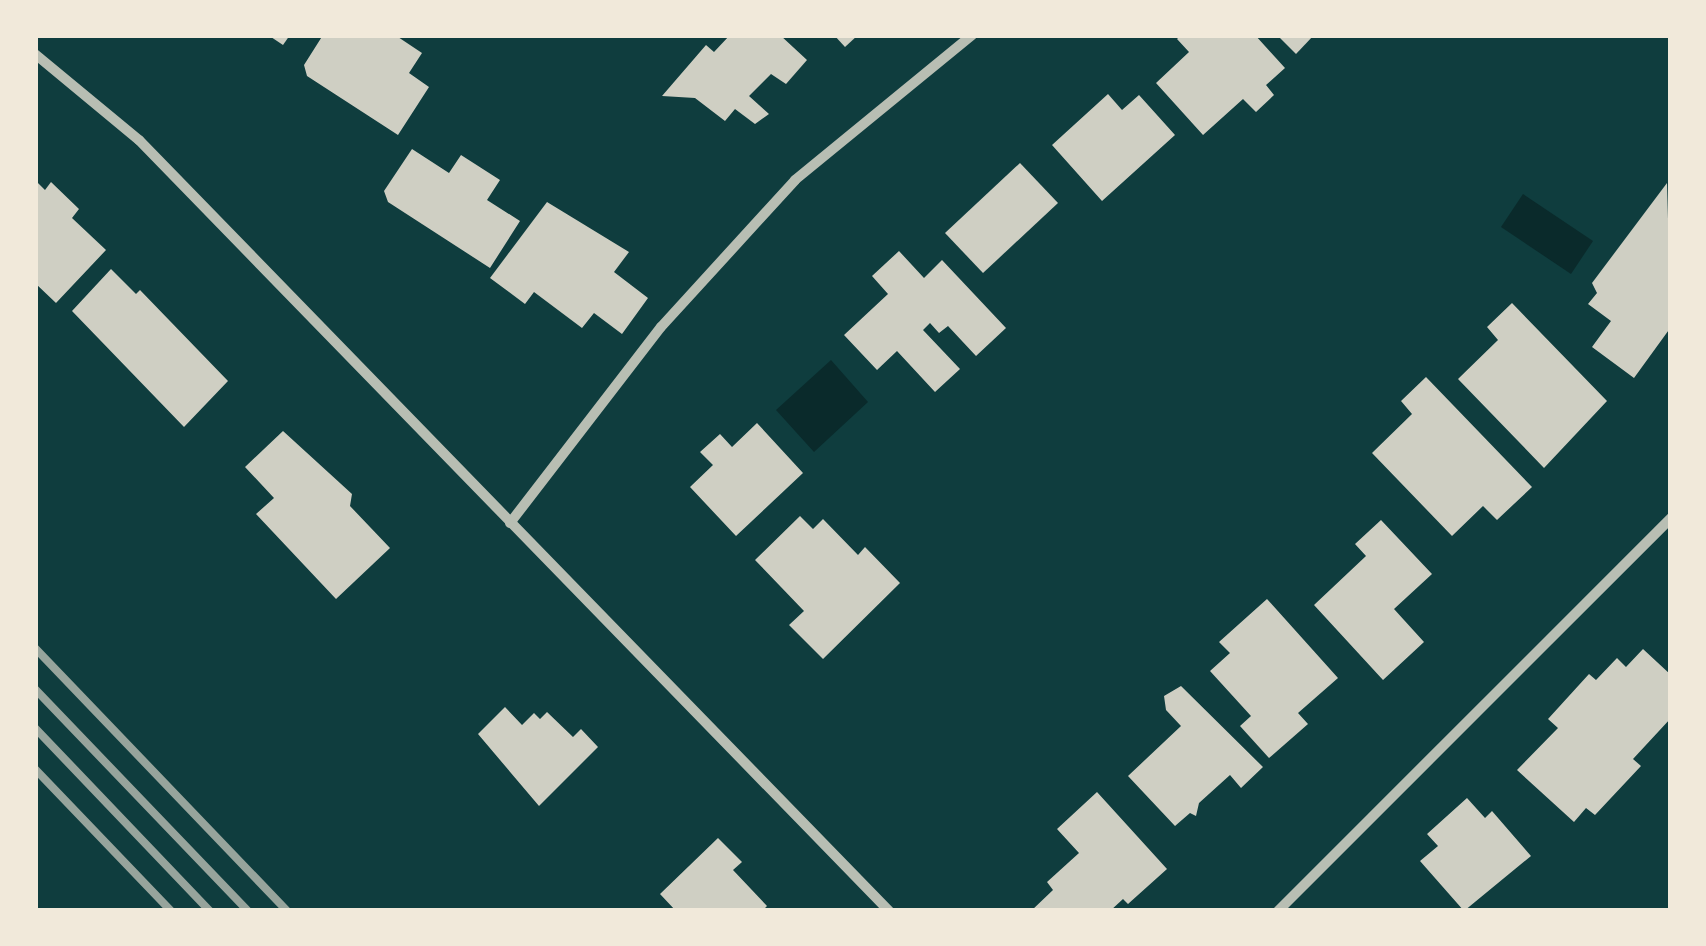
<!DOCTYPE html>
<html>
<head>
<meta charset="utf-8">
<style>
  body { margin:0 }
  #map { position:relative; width:1706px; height:946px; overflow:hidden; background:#0f3d3e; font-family:"Archivo Narrow",sans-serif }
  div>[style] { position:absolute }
  .water>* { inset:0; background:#0a2a2b }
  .building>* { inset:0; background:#cfcfc3 }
  .minor>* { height:10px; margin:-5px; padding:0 5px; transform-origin:5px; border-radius:5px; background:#b8beb3 }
  .rail>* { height:8px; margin:-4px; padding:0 4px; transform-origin:4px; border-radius:4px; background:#97a49c }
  span { translate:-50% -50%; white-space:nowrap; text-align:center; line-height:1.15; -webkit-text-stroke:8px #f1e9da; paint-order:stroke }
  .frame { position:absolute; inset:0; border:38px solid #f1e9da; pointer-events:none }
</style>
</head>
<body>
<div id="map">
  <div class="water">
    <i style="clip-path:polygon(1523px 194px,1593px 241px,1571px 274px,1501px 227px)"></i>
    <i style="clip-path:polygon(831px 360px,868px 402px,814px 452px,776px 410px)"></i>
  </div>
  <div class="building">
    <i style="clip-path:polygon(268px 35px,290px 35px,283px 45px)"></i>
    <i style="clip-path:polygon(323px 35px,395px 35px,422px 53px,409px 73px,429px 87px,398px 135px,307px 76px,304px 65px)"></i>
    <i style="clip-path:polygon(730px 35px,780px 35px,807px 60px,786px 84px,771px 74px,749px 96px,769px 114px,755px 124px,735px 109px,725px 121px,695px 98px,662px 96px,706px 45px,714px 52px)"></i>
    <i style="clip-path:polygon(834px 35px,858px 35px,845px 47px)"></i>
    <i style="clip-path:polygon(1181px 35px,1255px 35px,1285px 68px,1266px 85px,1274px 95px,1256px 112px,1243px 99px,1203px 135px,1156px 83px,1189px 52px,1177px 39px)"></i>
    <i style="clip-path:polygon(1277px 35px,1314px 35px,1296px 54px)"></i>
    <i style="clip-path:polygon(1108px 94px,1122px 110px,1139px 95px,1175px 135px,1102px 201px,1052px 145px)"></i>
    <i style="clip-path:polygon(412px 149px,449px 173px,461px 155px,500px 180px,487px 200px,520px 221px,490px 268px,388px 202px,384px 191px)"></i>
    <i style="clip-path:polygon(1020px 163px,1058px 203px,983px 273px,945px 233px)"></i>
    <i style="clip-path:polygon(35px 180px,45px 190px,51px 182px,79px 209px,72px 218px,106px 250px,56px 303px,35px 283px)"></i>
    <i style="clip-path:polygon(1667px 183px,1671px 327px,1634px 378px,1592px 347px,1611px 321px,1588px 304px,1597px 293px,1592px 283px)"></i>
    <i style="clip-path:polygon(547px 202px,629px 252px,614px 272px,648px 298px,622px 334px,594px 313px,582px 328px,534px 292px,525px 304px,490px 278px)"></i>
    <i style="clip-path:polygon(899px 251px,924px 278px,942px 260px,1006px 328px,976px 356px,948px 326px,939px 333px,930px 323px,923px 330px,960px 369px,935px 392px,897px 351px,877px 370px,844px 335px,888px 294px,872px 276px)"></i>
    <i style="clip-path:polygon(111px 269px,136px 294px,140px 290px,228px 381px,184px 427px,72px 311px)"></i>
    <i style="clip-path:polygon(1512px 303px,1607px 401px,1544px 468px,1458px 379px,1498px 340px,1487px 327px)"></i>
    <i style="clip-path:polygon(1426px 377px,1532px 487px,1497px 520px,1483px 506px,1452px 536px,1372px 453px,1412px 414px,1401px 401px)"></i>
    <i style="clip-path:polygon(757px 423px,803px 473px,736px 536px,690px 487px,713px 465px,700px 452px,720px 434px,732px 447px)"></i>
    <i style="clip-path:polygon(283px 431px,352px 494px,350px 506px,390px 548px,336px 599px,256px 514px,274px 498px,245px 467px)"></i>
    <i style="clip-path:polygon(800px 516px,813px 529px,823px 519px,858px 555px,865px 547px,900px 583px,823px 659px,789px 625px,804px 611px,755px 560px)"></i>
    <i style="clip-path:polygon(1381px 520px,1432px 574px,1394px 609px,1424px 642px,1383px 680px,1314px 605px,1366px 556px,1355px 544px)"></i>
    <i style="clip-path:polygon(1267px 599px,1338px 678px,1298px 713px,1308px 724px,1269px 758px,1240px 726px,1251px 716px,1210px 671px,1230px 653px,1219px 642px)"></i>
    <i style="clip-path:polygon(1643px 649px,1671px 675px,1671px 718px,1633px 759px,1641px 766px,1595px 815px,1586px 808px,1574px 822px,1517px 770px,1558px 728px,1548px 719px,1589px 674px,1596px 680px,1617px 658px,1626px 667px)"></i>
    <i style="clip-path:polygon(1181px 686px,1263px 767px,1241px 788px,1230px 775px,1199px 803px,1196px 816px,1190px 813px,1175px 826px,1128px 776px,1181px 726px,1166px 710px,1164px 696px)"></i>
    <i style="clip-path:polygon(505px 707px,522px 725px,534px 713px,540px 719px,547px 712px,573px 737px,581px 729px,598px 747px,539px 806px,478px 734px)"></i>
    <i style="clip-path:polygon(1097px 792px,1167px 869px,1128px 904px,1123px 899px,1110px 911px,1031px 911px,1053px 890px,1047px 882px,1079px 853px,1057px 829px)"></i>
    <i style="clip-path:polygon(1467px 798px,1485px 818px,1492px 811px,1531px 856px,1464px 911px,1420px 861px,1438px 846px,1427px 834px)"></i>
    <i style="clip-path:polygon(718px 838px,742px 862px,733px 870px,767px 906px,762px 911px,676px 911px,660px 894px)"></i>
  </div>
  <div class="minor">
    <i style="left:35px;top:54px;width:135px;rotate:39.6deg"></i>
    <i style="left:139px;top:140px;width:1076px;rotate:45.79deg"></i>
    <i style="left:510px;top:523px;width:247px;rotate:-52.4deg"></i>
    <i style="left:661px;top:327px;width:199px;rotate:-47.6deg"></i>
    <i style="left:795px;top:180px;width:229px;rotate:-39.3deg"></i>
    <i style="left:1278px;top:911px;width:556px;rotate:-45deg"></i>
  </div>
  <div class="rail">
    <i style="left:35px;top:648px;width:364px;rotate:46.2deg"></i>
    <i style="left:35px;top:689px;width:308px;rotate:46.2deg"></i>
    <i style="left:35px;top:728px;width:253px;rotate:46.3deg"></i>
    <i style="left:35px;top:769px;width:197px;rotate:46.2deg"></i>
  </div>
  <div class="frame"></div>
</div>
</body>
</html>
